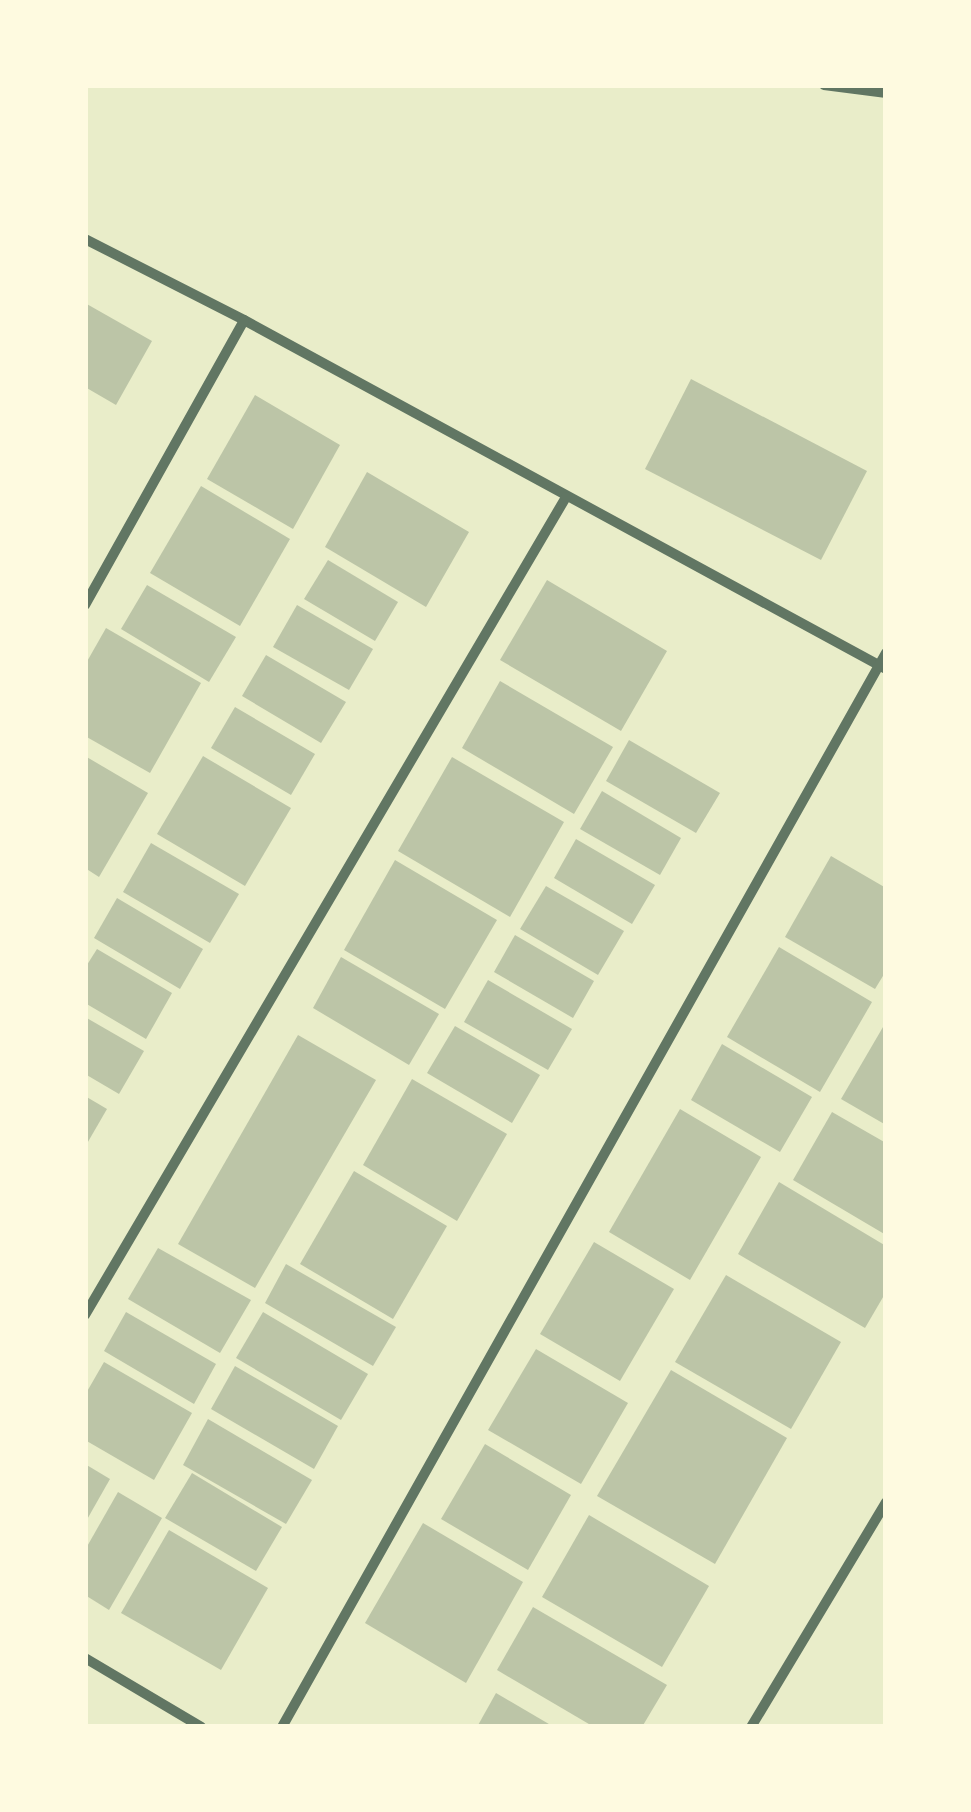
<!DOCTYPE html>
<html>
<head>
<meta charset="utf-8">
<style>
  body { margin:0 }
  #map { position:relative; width:971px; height:1812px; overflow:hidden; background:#e9edc9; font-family:"Space Grotesk",sans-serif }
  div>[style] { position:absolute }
  .building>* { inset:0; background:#bcc5a7 }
  .minor>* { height:10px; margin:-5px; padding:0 5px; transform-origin:5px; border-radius:5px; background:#617663 }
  span { translate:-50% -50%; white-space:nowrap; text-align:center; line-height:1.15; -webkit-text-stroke:8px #fefae0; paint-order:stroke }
  .frame { position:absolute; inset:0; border:88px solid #fefae0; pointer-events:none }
</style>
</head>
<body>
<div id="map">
  <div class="building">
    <i style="clip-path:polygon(85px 303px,152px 341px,116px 405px,85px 387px)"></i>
    <i style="clip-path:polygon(691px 379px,867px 471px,821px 560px,645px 469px)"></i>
    <i style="clip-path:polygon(255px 395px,340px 445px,293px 529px,207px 479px)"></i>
    <i style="clip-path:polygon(367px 472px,469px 532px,426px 607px,325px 547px)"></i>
    <i style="clip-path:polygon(201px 486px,290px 539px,240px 626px,150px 573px)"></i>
    <i style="clip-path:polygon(328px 560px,398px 602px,375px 641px,304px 599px)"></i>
    <i style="clip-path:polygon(547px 580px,667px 651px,621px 731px,500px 660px)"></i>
    <i style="clip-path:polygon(147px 585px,236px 637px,209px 682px,121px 629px)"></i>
    <i style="clip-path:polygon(297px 605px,373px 649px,349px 690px,273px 647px)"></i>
    <i style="clip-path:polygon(106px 628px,201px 683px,150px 773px,85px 736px,85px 665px)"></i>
    <i style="clip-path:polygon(266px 655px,346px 702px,321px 743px,242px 696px)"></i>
    <i style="clip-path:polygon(500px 681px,613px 747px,574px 814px,462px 748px)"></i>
    <i style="clip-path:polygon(235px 707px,315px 754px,291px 795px,211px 748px)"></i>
    <i style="clip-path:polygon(629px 740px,720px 793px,696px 833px,606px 781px)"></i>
    <i style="clip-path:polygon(85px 756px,148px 793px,99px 877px,85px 868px)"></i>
    <i style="clip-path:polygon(203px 756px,291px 808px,245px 886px,157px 834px)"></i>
    <i style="clip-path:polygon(452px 757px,564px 822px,510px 917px,398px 851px)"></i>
    <i style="clip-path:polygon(602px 791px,681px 838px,660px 875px,580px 829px)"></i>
    <i style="clip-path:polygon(576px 839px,655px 885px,632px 924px,554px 878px)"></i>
    <i style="clip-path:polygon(151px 843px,239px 894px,210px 943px,123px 892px)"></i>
    <i style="clip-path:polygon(831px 856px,886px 888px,886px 971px,875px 989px,785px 937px)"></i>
    <i style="clip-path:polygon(395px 860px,497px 920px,445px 1009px,344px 950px)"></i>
    <i style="clip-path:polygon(546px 886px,624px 931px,598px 975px,520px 929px)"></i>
    <i style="clip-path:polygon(117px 898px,203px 949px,180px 989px,94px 938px)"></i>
    <i style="clip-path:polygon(515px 935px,594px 981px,573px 1018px,494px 972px)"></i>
    <i style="clip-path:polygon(779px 947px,872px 1002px,820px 1092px,727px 1037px)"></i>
    <i style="clip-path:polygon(97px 949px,172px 993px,146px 1039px,85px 1003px,85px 968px)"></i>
    <i style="clip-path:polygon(341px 957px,439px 1014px,409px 1065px,313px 1008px)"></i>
    <i style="clip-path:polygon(488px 980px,572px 1029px,548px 1070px,464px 1022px)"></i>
    <i style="clip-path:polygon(85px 1017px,144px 1051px,119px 1094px,85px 1074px)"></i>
    <i style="clip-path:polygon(455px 1026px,540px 1075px,512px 1123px,427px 1073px)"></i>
    <i style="clip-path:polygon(883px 1027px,886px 1029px,886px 1125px,841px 1099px)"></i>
    <i style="clip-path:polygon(298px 1035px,376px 1080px,255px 1288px,178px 1244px)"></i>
    <i style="clip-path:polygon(722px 1044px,812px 1097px,780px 1152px,691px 1100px)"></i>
    <i style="clip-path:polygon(412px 1079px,507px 1134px,457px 1221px,363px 1165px)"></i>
    <i style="clip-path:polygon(85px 1096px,107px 1109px,85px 1147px)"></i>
    <i style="clip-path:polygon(680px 1109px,761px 1157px,690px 1280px,609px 1232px)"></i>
    <i style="clip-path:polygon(832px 1112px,886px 1143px,886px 1235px,793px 1180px)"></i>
    <i style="clip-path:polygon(354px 1171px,447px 1226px,393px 1319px,300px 1264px)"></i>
    <i style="clip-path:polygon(779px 1182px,886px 1246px,886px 1292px,865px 1328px,738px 1254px)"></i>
    <i style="clip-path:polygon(594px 1242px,674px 1289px,620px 1381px,540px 1334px)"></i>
    <i style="clip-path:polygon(158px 1248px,251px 1300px,220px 1353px,128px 1299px)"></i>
    <i style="clip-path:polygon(286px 1264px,396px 1327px,373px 1366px,265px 1303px)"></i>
    <i style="clip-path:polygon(726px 1275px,841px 1342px,791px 1429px,675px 1362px)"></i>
    <i style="clip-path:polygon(126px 1312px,216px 1364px,194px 1404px,104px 1351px)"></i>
    <i style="clip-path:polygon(263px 1312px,368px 1374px,341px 1420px,236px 1358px)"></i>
    <i style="clip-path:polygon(536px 1349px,628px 1403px,581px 1484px,488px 1430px)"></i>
    <i style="clip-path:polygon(104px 1362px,192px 1413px,154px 1480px,85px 1440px,85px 1395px)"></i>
    <i style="clip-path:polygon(235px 1366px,338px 1426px,314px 1469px,211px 1409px)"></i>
    <i style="clip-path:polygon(671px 1370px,787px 1438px,715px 1564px,597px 1496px)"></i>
    <i style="clip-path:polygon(208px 1419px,312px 1480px,286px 1524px,183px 1465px)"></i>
    <i style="clip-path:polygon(485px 1444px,571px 1495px,528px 1570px,441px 1519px)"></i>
    <i style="clip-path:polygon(85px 1464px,110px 1479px,85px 1523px)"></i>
    <i style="clip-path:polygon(192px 1473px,282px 1527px,256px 1571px,165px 1518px)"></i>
    <i style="clip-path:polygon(118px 1492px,162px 1518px,109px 1610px,85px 1595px,85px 1550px)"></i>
    <i style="clip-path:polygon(589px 1515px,709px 1586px,662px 1667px,542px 1597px)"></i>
    <i style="clip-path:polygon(423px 1523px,523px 1582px,466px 1683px,365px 1623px)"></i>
    <i style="clip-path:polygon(169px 1530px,268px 1588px,221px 1670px,121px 1613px)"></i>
    <i style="clip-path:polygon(533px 1607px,667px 1685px,642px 1727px,594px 1727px,497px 1670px)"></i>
    <i style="clip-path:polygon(496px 1693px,554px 1727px,477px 1727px)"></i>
  </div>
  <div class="minor">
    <i style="left:824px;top:85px;width:63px;rotate:7.4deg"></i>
    <i style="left:85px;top:239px;width:178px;rotate:27deg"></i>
    <i style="left:244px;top:320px;width:731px;rotate:28.53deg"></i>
    <i style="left:85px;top:605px;width:326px;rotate:-60.8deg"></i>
    <i style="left:85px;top:1315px;width:949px;rotate:-59.54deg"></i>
    <i style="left:85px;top:1658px;width:135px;rotate:30.7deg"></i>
    <i style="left:282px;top:1727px;width:1232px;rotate:-60.65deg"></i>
    <i style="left:751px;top:1727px;width:262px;rotate:-59deg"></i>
  </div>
  <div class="frame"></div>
</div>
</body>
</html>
